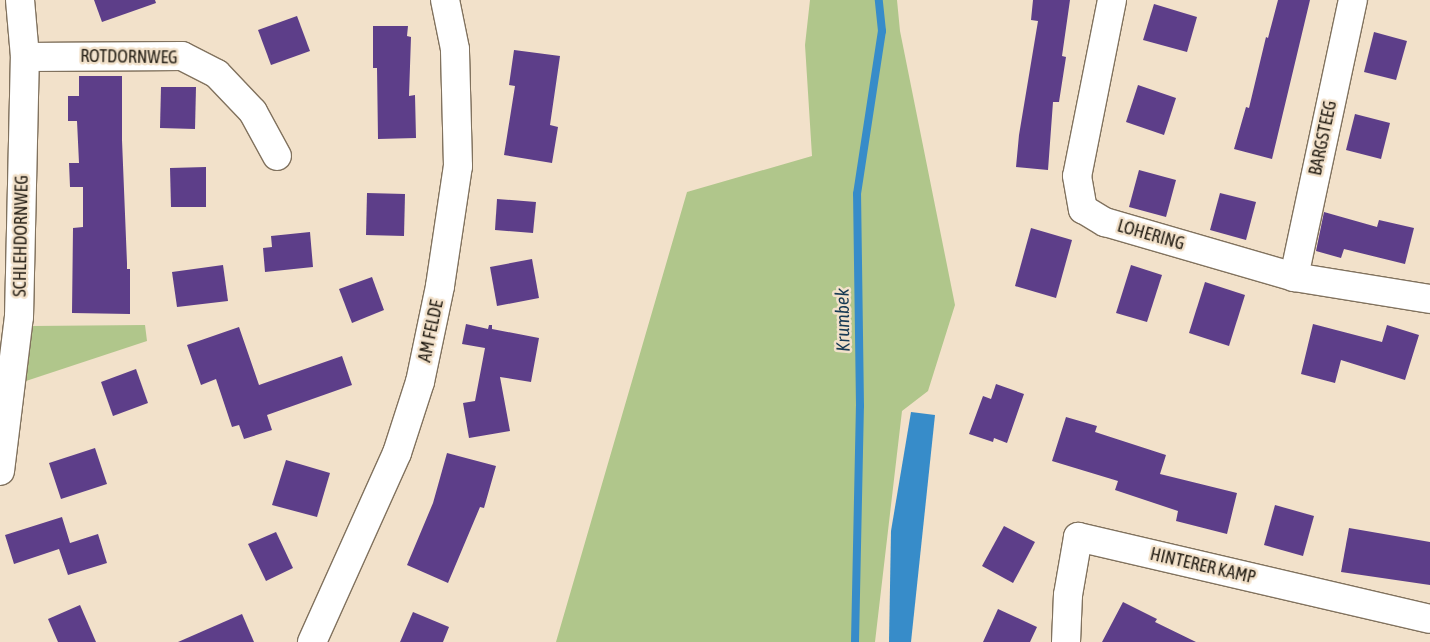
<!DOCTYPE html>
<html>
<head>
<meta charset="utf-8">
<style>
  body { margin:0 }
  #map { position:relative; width:1430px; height:642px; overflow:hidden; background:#f2e1ca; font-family:"Asap Condensed",sans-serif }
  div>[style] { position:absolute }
  .green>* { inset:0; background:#b0c68b }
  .water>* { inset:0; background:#378cc9 }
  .stream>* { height:8px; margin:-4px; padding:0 4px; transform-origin:4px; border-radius:4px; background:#378cc9 }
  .building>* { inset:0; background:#5d3e89 }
  .roads { filter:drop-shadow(1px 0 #81725e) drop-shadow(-1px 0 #81725e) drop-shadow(0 1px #81725e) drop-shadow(0 -1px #81725e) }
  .minor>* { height:28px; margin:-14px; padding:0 14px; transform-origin:14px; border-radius:14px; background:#fff }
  span { translate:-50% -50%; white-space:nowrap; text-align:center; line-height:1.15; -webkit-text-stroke:5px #f2e1ca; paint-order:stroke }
  .street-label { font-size:18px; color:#251f16 }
  .water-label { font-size:19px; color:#173a54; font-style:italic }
</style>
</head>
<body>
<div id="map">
  <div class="green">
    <i style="clip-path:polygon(810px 0,897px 0,900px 31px,955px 305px,928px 391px,902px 411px,875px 642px,556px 642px,687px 192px,812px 156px,805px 45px)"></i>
    <i style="clip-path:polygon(145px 325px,147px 341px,26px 381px,32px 326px)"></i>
  </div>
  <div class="water">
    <i style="clip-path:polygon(911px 412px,935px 415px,911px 642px,889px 642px,891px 531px)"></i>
  </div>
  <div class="stream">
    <i style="left:855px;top:642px;width:236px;rotate:-88.8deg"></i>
    <i style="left:860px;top:406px;width:212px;rotate:-90.8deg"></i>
    <i style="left:857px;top:194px;width:165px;rotate:-81.3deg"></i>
    <i style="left:882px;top:31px;width:31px;rotate:-96deg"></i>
  </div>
  <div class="building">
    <i style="clip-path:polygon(94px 0,155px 0,156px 3px,102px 22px)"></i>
    <i style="clip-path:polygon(1033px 0,1070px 0,1062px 56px,1066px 57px,1059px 102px,1053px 102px,1048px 170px,1016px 167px,1019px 135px,1038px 21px,1031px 20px)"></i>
    <i style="clip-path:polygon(1278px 0,1310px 0,1272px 159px,1234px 149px,1246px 107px,1249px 108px,1266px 37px,1268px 38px)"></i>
    <i style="clip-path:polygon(1154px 4px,1197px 17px,1187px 52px,1143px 40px)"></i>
    <i style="clip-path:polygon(297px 16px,310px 51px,271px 65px,258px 30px)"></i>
    <i style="clip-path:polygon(373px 26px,408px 26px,407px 36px,411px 37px,409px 96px,415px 95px,416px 138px,378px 139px,377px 68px,373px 68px)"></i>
    <i style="clip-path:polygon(1374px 32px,1407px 41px,1396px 80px,1364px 72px)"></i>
    <i style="clip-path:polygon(514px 50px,560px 56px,550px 125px,558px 127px,552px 163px,504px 155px,515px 86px,509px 85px)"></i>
    <i style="clip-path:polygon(79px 76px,122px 76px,122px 140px,127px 263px,127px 269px,130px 269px,130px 314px,72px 313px,73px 228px,83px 227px,83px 187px,70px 187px,69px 163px,79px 163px,77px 121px,68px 121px,68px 96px,79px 96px)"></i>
    <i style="clip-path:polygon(1138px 85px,1176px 98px,1164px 135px,1126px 122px)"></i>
    <i style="clip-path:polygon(161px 87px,196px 87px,195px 129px,160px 128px)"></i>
    <i style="clip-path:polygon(1355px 114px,1390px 123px,1381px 159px,1346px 150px)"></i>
    <i style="clip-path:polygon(206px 167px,206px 207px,171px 207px,170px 168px)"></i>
    <i style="clip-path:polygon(1139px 170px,1176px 180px,1166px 217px,1129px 207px)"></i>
    <i style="clip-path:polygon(367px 193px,405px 194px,404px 236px,366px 235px)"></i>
    <i style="clip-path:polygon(1220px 193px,1256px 202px,1246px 240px,1210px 230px)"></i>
    <i style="clip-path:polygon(497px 199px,536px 202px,533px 233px,495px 230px)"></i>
    <i style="clip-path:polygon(1324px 212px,1377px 227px,1379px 220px,1414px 228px,1405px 264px,1344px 249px,1341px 258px,1316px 251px)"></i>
    <i style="clip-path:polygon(1031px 228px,1072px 240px,1056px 298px,1015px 286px)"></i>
    <i style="clip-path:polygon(310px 232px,313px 267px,265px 272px,263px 248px,272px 247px,271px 236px)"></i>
    <i style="clip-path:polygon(532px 259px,539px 298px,497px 306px,490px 267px)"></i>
    <i style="clip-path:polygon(223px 265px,228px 301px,177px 307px,172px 272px)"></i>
    <i style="clip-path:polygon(1131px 265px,1162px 275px,1147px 322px,1116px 313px)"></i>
    <i style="clip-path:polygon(372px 277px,384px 310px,352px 323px,339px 289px)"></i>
    <i style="clip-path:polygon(1205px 282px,1245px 295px,1229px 346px,1189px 333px)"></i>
    <i style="clip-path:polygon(466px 324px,488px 329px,489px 325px,492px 325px,492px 329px,539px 338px,531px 382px,500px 377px,510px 431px,469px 438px,463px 403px,475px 401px,485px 348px,462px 344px)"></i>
    <i style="clip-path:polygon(1313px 324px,1382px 342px,1387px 325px,1419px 335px,1405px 380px,1341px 360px,1335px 383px,1301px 374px)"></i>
    <i style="clip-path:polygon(239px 327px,259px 385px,342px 356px,352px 385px,267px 415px,272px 430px,244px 439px,239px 425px,232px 427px,216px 379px,201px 385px,187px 345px)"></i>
    <i style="clip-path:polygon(136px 369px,148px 403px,113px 416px,101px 382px)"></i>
    <i style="clip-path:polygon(996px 384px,1024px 394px,1007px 443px,994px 438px,993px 442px,969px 434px,983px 396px,991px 399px)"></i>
    <i style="clip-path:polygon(1066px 417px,1097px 426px,1095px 432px,1166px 455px,1160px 474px,1237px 493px,1227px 534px,1176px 521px,1178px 511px,1115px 490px,1118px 481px,1052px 461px)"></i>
    <i style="clip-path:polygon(95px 448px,107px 484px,61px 499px,49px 463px)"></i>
    <i style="clip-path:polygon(447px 453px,496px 466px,484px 508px,480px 507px,448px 583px,407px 565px,433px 503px)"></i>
    <i style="clip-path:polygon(286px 460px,330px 473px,317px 517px,272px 505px)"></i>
    <i style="clip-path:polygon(1275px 505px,1314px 516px,1303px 556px,1264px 545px)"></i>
    <i style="clip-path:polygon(62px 517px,70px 543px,98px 534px,107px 563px,68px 575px,59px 549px,14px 564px,5px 535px)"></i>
    <i style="clip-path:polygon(1004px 526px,1035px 542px,1013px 583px,982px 566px)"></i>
    <i style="clip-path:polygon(1349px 528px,1430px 542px,1430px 585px,1341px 572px)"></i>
    <i style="clip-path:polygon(276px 532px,293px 568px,266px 581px,248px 544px)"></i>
    <i style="clip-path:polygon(1123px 602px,1157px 619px,1155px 622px,1196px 642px,1102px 642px)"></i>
    <i style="clip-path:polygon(80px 605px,96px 642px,58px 642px,48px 619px)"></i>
    <i style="clip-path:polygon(998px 609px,1037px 627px,1030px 642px,983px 642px)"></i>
    <i style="clip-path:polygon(413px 612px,449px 627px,443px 642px,400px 642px)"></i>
    <i style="clip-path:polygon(242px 614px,254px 642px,178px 642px)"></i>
  </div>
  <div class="roads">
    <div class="minor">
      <i style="left:1112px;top:0;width:179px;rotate:101.2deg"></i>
      <i style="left:1077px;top:176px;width:34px;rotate:80deg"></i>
      <i style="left:1083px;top:209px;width:26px;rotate:31deg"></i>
      <i style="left:1105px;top:222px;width:197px;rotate:16.2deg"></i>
      <i style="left:1294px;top:277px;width:138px;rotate:9.2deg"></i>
      <i style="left:25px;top:57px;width:157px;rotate:-0.4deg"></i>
      <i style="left:182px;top:56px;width:39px;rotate:27deg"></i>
      <i style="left:217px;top:74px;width:52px;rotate:46.5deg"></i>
      <i style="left:253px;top:112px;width:50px;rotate:61.4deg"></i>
      <i style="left:1294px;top:277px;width:283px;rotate:-78deg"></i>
      <i style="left:0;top:471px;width:155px;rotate:-83deg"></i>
      <i style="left:19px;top:317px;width:260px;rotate:-88.7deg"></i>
      <i style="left:25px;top:57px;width:57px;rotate:-95deg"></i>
      <i style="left:312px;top:642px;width:207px;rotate:-65.8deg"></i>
      <i style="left:397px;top:453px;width:75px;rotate:-72.1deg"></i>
      <i style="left:420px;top:382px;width:98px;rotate:-78.2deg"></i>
      <i style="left:440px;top:286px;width:121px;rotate:-81.5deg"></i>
      <i style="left:458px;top:166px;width:117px;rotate:-91.5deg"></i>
      <i style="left:455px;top:49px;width:50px;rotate:-101.5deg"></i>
      <i style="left:1066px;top:642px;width:47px;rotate:-87.6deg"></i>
      <i style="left:1068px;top:595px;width:59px;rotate:-80.2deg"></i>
      <i style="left:1078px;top:537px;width:361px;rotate:13.1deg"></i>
    </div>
  </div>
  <div class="street-label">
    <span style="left:129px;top:57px;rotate:1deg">ROTDORNWEG</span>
    <span style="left:1323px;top:138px;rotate:-78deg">BARGSTEEG</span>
    <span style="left:1151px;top:235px;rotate:16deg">LOHERING</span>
    <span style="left:21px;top:236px;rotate:-89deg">SCHLEHDORNWEG</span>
    <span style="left:431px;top:331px;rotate:-78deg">AM FELDE</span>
    <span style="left:1203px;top:566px;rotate:13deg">HINTERER KAMP</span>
  </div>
  <div class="water-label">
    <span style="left:843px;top:320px;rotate:-91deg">Krumbek</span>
  </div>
</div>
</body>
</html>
